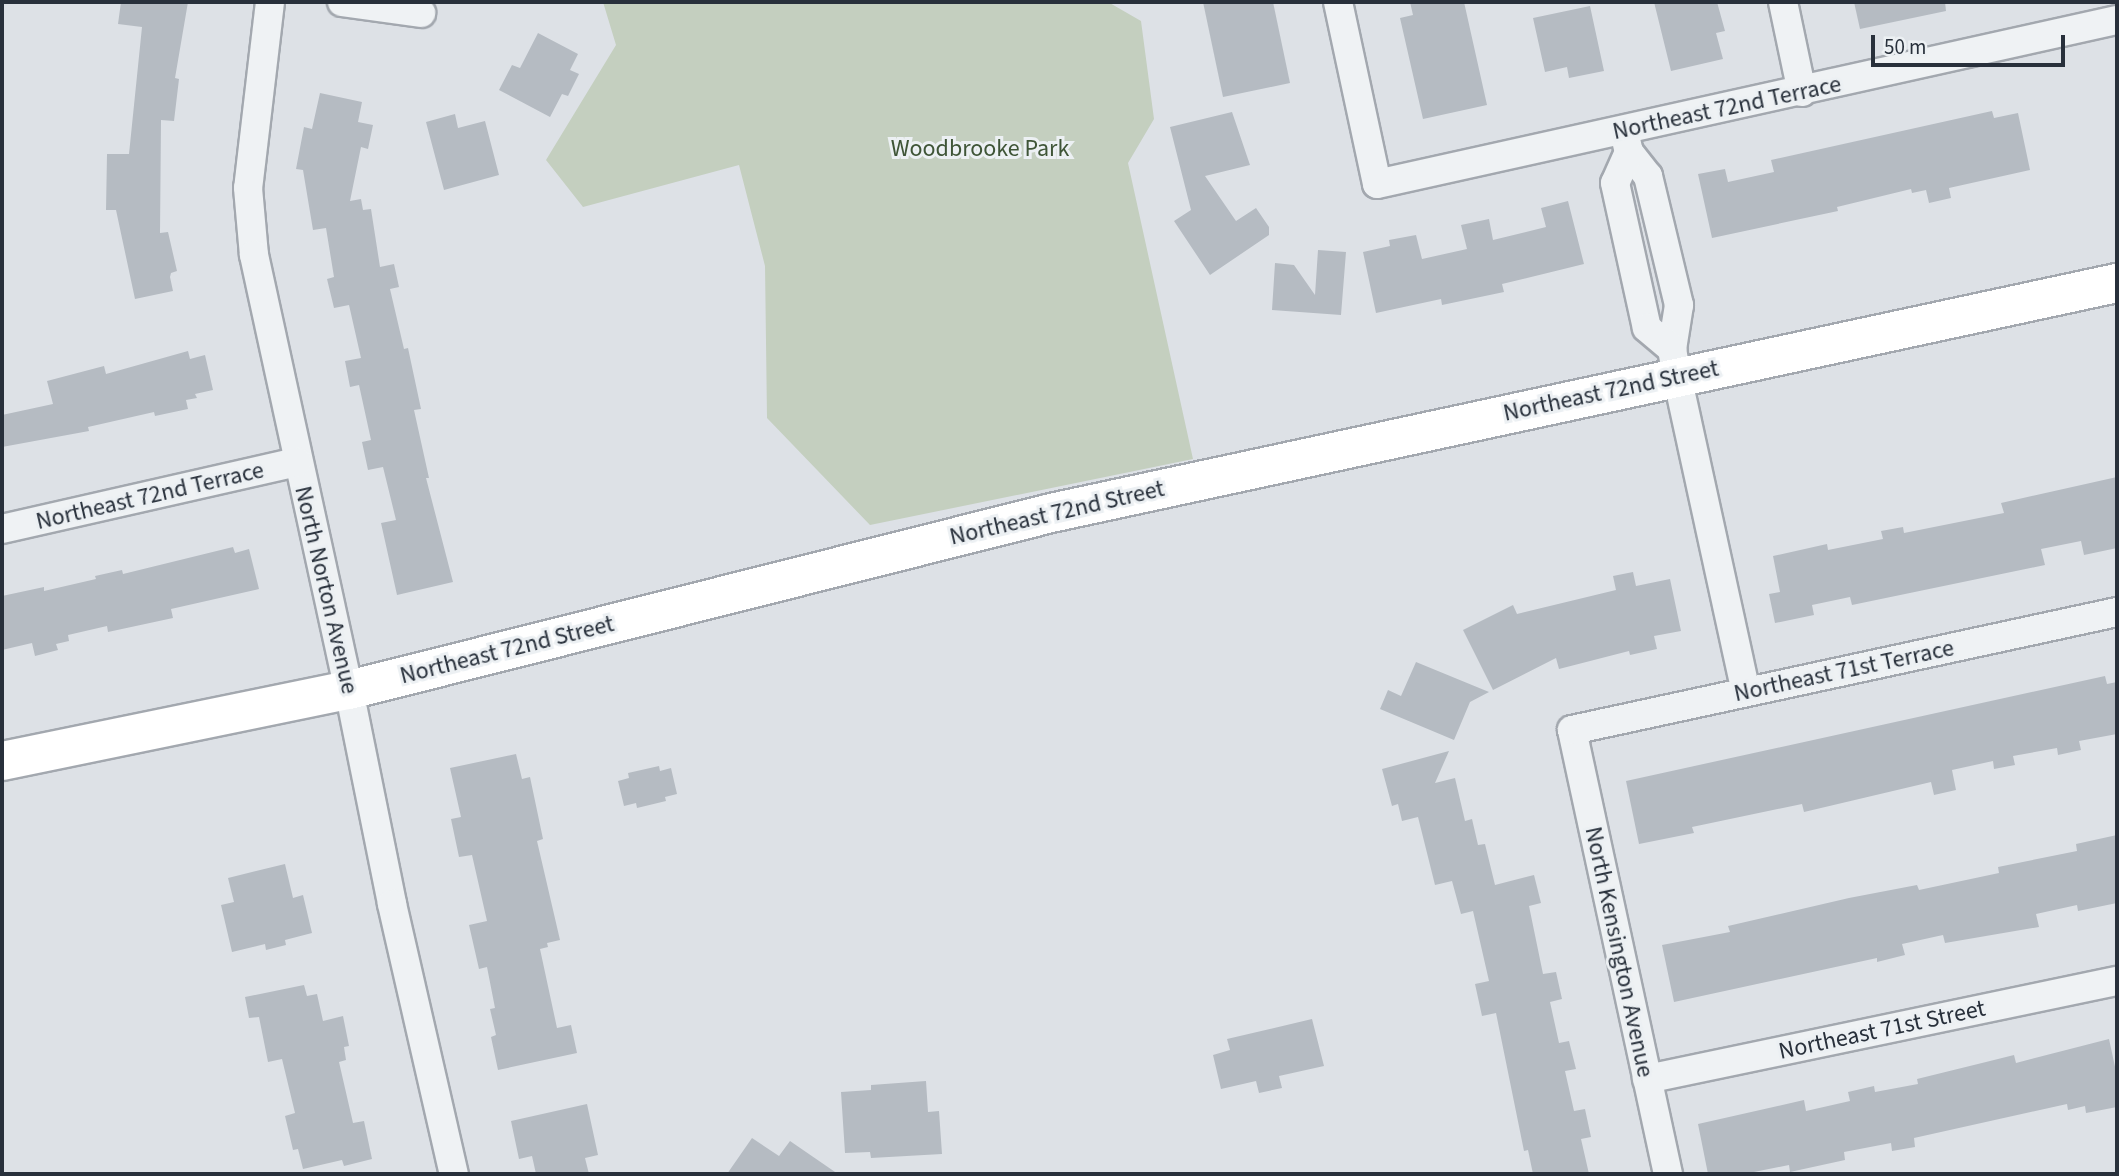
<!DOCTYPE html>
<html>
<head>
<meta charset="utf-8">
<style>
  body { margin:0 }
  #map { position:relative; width:2119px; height:1176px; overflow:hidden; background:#dde1e6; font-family:"Source Sans 3",sans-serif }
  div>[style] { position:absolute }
  .green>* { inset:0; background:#c4cfbf }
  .building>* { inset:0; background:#b5bbc2 }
  .roads { filter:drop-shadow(2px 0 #a3a8af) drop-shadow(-2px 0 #a3a8af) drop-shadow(0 2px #a3a8af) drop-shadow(0 -2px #a3a8af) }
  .street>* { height:28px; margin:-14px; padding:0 14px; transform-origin:14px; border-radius:14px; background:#eff2f4 }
  .secondary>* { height:38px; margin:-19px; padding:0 19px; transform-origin:19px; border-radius:19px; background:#fff }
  span { translate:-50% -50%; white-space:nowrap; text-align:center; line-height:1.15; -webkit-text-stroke:6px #ecf0f3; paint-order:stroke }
  .street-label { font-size:24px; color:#28303b }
  .park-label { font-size:24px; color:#3f5537 }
  .frame { position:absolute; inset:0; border:4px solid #28303b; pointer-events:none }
  .scale { position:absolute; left:1871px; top:35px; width:194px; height:32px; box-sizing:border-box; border:4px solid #28303b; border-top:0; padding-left:9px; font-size:21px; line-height:24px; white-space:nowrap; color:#28303b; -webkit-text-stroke:5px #ecf0f3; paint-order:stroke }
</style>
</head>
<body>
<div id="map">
  <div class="green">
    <i style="clip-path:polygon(603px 2px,1108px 2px,1141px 21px,1154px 119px,1128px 163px,1193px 459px,870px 525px,767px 418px,765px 266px,739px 165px,583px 207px,546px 160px,616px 45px)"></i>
  </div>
  <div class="building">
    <i style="clip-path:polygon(121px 2px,188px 2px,175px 78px,179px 79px,174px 121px,161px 120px,160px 233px,168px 232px,177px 271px,171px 273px,170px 277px,173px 291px,135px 299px,116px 210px,106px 210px,107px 154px,129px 154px,142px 27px,118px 24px)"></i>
    <i style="clip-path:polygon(1203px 2px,1273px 2px,1290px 83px,1223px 97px)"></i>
    <i style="clip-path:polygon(1410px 2px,1464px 2px,1487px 105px,1423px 119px,1400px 18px,1413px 15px)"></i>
    <i style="clip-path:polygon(1654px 2px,1717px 2px,1725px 31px,1716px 33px,1723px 59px,1671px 71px)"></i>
    <i style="clip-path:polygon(1854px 2px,1945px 2px,1946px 11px,1860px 29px)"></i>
    <i style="clip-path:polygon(1590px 6px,1604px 71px,1569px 78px,1567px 67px,1545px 72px,1533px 18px)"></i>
    <i style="clip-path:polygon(538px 33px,578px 54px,570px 70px,579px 74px,568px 96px,562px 94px,550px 117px,499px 90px,512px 65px,520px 68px)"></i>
    <i style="clip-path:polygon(320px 93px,362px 102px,358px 122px,373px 125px,368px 149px,361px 147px,350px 201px,361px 199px,363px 210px,371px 209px,380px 267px,394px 264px,399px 287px,390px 289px,404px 349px,408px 348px,421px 409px,414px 410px,429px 478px,426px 478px,453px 582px,397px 595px,381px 523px,396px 520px,383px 467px,368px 470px,362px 442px,371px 440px,359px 385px,350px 387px,345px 361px,361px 358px,349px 305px,334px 308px,327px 279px,334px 277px,326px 228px,313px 230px,303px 170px,296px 169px,304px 127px,312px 129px)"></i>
    <i style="clip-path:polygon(1992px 111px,1994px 118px,2018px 113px,2030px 170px,1949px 188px,1951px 198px,1929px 203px,1926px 190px,1912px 193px,1911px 189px,1837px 207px,1838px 211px,1712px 238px,1698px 174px,1725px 169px,1728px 182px,1774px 172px,1771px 160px)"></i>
    <i style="clip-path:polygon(1232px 112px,1250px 165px,1205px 176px,1236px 221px,1256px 208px,1269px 227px,1269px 235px,1210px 275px,1174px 221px,1191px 210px,1170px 127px)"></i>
    <i style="clip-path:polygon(455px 114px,458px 128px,485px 121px,499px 175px,444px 190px,426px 122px)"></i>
    <i style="clip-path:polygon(1568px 201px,1584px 264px,1502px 284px,1504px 292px,1442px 305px,1441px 299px,1376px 313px,1363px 252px,1390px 246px,1389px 240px,1416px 235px,1422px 259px,1467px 249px,1461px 225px,1489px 219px,1493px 240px,1546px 227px,1541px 208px)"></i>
    <i style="clip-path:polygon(1318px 250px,1346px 252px,1341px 315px,1272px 310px,1275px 263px,1294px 265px,1315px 295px)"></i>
    <i style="clip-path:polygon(188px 351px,190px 359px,205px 355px,213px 390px,195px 394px,197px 398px,186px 400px,188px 409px,155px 416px,154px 412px,88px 427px,89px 431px,2px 447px,2px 415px,53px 404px,47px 381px,104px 366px,106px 374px)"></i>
    <i style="clip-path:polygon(2117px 477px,2117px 548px,2084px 555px,2081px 541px,2041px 549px,2045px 565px,1852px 605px,1850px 597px,1812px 605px,1814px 615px,1775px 623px,1769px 594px,1780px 592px,1773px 556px,1827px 544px,1828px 550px,1883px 539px,1881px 531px,1903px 527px,1904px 533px,2004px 513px,2001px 503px)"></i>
    <i style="clip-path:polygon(233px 547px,235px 553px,249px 549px,259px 589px,171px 609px,173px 618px,108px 632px,107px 626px,68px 635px,69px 641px,56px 644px,58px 650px,35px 656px,32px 643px,2px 650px,2px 596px,44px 587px,44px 591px,96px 579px,95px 576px,122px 570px,123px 574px)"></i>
    <i style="clip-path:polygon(1633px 572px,1636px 586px,1670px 579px,1681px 631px,1654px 636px,1657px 649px,1630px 655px,1629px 651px,1559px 669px,1556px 658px,1493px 690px,1463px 630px,1513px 605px,1517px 614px,1616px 590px,1613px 576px)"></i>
    <i style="clip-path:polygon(1416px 662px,1489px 692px,1470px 702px,1454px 740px,1380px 709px,1388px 690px,1401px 696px)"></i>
    <i style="clip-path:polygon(2105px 676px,2107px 684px,2117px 682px,2117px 734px,2079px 741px,2081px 750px,2058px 755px,2057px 748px,2013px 756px,2015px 765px,1994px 769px,1993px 761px,1952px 770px,1956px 790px,1934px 795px,1931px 782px,1804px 812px,1802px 804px,1692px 827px,1694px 833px,1639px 844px,1626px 781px)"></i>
    <i style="clip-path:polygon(1449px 751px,1435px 783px,1455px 778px,1465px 821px,1472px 819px,1478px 845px,1485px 844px,1495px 885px,1534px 875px,1541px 903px,1529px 906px,1543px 974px,1556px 972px,1562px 999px,1550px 1002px,1559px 1043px,1569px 1041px,1576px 1069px,1565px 1071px,1574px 1111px,1585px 1109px,1591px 1137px,1581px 1139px,1589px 1174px,1533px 1174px,1528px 1150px,1524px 1151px,1496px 1013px,1482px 1016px,1475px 984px,1489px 981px,1473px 911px,1461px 914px,1452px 881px,1435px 885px,1418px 817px,1402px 821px,1398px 804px,1392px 806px,1382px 769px)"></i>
    <i style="clip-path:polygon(516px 754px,522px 779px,530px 777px,543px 839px,537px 841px,560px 940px,547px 943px,548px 947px,540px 949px,557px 1028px,571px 1025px,577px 1053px,498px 1070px,491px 1037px,496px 1035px,490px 1009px,495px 1008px,487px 967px,479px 969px,469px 925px,487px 921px,472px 855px,459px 857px,451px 819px,461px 817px,450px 768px)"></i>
    <i style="clip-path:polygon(659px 766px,660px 771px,671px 768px,677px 794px,665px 797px,666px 801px,637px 808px,636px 803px,624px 806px,618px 781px,629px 778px,628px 773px)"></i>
    <i style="clip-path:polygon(2117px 835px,2117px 903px,2078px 911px,2077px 905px,2036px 914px,2039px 927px,1945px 943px,1943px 935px,1902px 944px,1905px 955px,1877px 962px,1877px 958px,1674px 1002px,1662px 945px,1730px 932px,1728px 926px,1849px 898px,1917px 885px,1919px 890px,1999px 873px,1998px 867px,2077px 851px,2076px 844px)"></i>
    <i style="clip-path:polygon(285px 864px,293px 898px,303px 895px,312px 933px,285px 940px,286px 945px,266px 950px,265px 944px,232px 952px,221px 905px,234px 902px,228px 878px)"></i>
    <i style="clip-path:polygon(304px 985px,307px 996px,317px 994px,323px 1021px,343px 1016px,349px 1046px,344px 1047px,346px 1060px,339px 1062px,353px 1123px,364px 1121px,372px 1159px,344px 1166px,342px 1160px,303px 1169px,298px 1149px,293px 1150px,285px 1116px,295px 1113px,282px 1059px,268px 1062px,259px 1017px,249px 1018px,245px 997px)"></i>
    <i style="clip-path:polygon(1312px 1019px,1324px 1066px,1279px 1076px,1282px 1088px,1259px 1093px,1256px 1081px,1221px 1089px,1213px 1055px,1230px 1050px,1227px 1039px)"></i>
    <i style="clip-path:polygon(2109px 1039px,2117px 1076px,2117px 1107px,2086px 1113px,2085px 1106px,2068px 1110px,2067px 1104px,1914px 1138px,1915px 1147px,1892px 1151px,1891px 1143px,1844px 1152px,1845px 1160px,1790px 1172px,1789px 1165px,1744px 1174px,1708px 1174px,1698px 1124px,1804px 1100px,1806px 1111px,1850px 1101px,1848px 1092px,1874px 1086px,1875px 1092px,1918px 1084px,1917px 1079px,1986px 1062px,2014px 1055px,2016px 1063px)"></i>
    <i style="clip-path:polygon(926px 1081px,928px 1112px,939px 1111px,942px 1154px,871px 1158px,870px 1152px,845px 1153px,841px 1092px,871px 1090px,871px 1085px)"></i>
    <i style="clip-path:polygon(587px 1104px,598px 1155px,585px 1158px,589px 1174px,536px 1174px,532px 1156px,519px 1159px,511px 1121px)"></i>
    <i style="clip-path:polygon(752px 1138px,779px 1156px,790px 1141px,838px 1174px,727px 1174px)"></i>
  </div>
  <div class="roads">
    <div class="street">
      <i style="left:270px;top:2px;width:187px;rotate:96.7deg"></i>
      <i style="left:248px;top:188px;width:67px;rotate:84.9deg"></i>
      <i style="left:254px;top:255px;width:445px;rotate:77.7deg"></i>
      <i style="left:349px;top:690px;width:218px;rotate:78.6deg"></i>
      <i style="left:392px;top:904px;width:277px;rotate:77.1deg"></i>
      <i style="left:342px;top:2px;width:80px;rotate:7.9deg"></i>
      <i style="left:1338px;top:2px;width:186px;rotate:77.9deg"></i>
      <i style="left:1377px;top:184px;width:758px;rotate:-12.5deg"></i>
      <i style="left:1783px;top:2px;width:92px;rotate:78.1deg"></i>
      <i style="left:1624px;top:131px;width:22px;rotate:77deg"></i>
      <i style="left:1629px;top:152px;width:31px;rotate:52deg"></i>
      <i style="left:1648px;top:176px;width:133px;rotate:76.5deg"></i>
      <i style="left:1679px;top:305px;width:45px;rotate:99deg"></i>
      <i style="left:1672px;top:349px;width:27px;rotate:80deg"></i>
      <i style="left:1677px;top:376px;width:323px;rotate:77.7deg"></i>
      <i style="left:1629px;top:152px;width:34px;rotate:114deg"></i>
      <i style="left:1615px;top:183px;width:148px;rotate:77.6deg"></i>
      <i style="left:1647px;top:328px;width:33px;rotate:40deg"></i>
      <i style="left:2px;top:529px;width:303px;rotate:-12.8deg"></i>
      <i style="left:1647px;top:1079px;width:480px;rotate:-11.8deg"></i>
      <i style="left:1668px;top:1174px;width:454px;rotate:-102.2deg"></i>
      <i style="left:1572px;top:730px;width:558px;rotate:-12.22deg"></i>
    </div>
    <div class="secondary">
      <i style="left:2px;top:761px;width:354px;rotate:-11.6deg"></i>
      <i style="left:349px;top:690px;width:724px;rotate:-14.15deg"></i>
      <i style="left:1051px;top:513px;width:1091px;rotate:-12.18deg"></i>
    </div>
  </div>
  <div class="street-label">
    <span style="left:1727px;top:108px;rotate:-12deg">Northeast 72nd Terrace</span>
    <span style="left:1611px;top:391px;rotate:-12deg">Northeast 72nd Street</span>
    <span style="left:150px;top:496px;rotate:-13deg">Northeast 72nd Terrace</span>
    <span style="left:1057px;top:513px;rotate:-13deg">Northeast 72nd Street</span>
    <span style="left:326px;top:590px;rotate:77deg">North Norton Avenue</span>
    <span style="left:507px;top:650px;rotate:-14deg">Northeast 72nd Street</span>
    <span style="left:1844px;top:671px;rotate:-12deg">Northeast 71st Terrace</span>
    <span style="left:1619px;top:952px;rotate:78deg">North Kensington Avenue</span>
    <span style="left:1882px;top:1030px;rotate:-12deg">Northeast 71st Street</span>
  </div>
  <div class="park-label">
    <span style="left:980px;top:149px">Woodbrooke Park</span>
  </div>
  <div class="frame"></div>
  <div class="scale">50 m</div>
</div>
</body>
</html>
